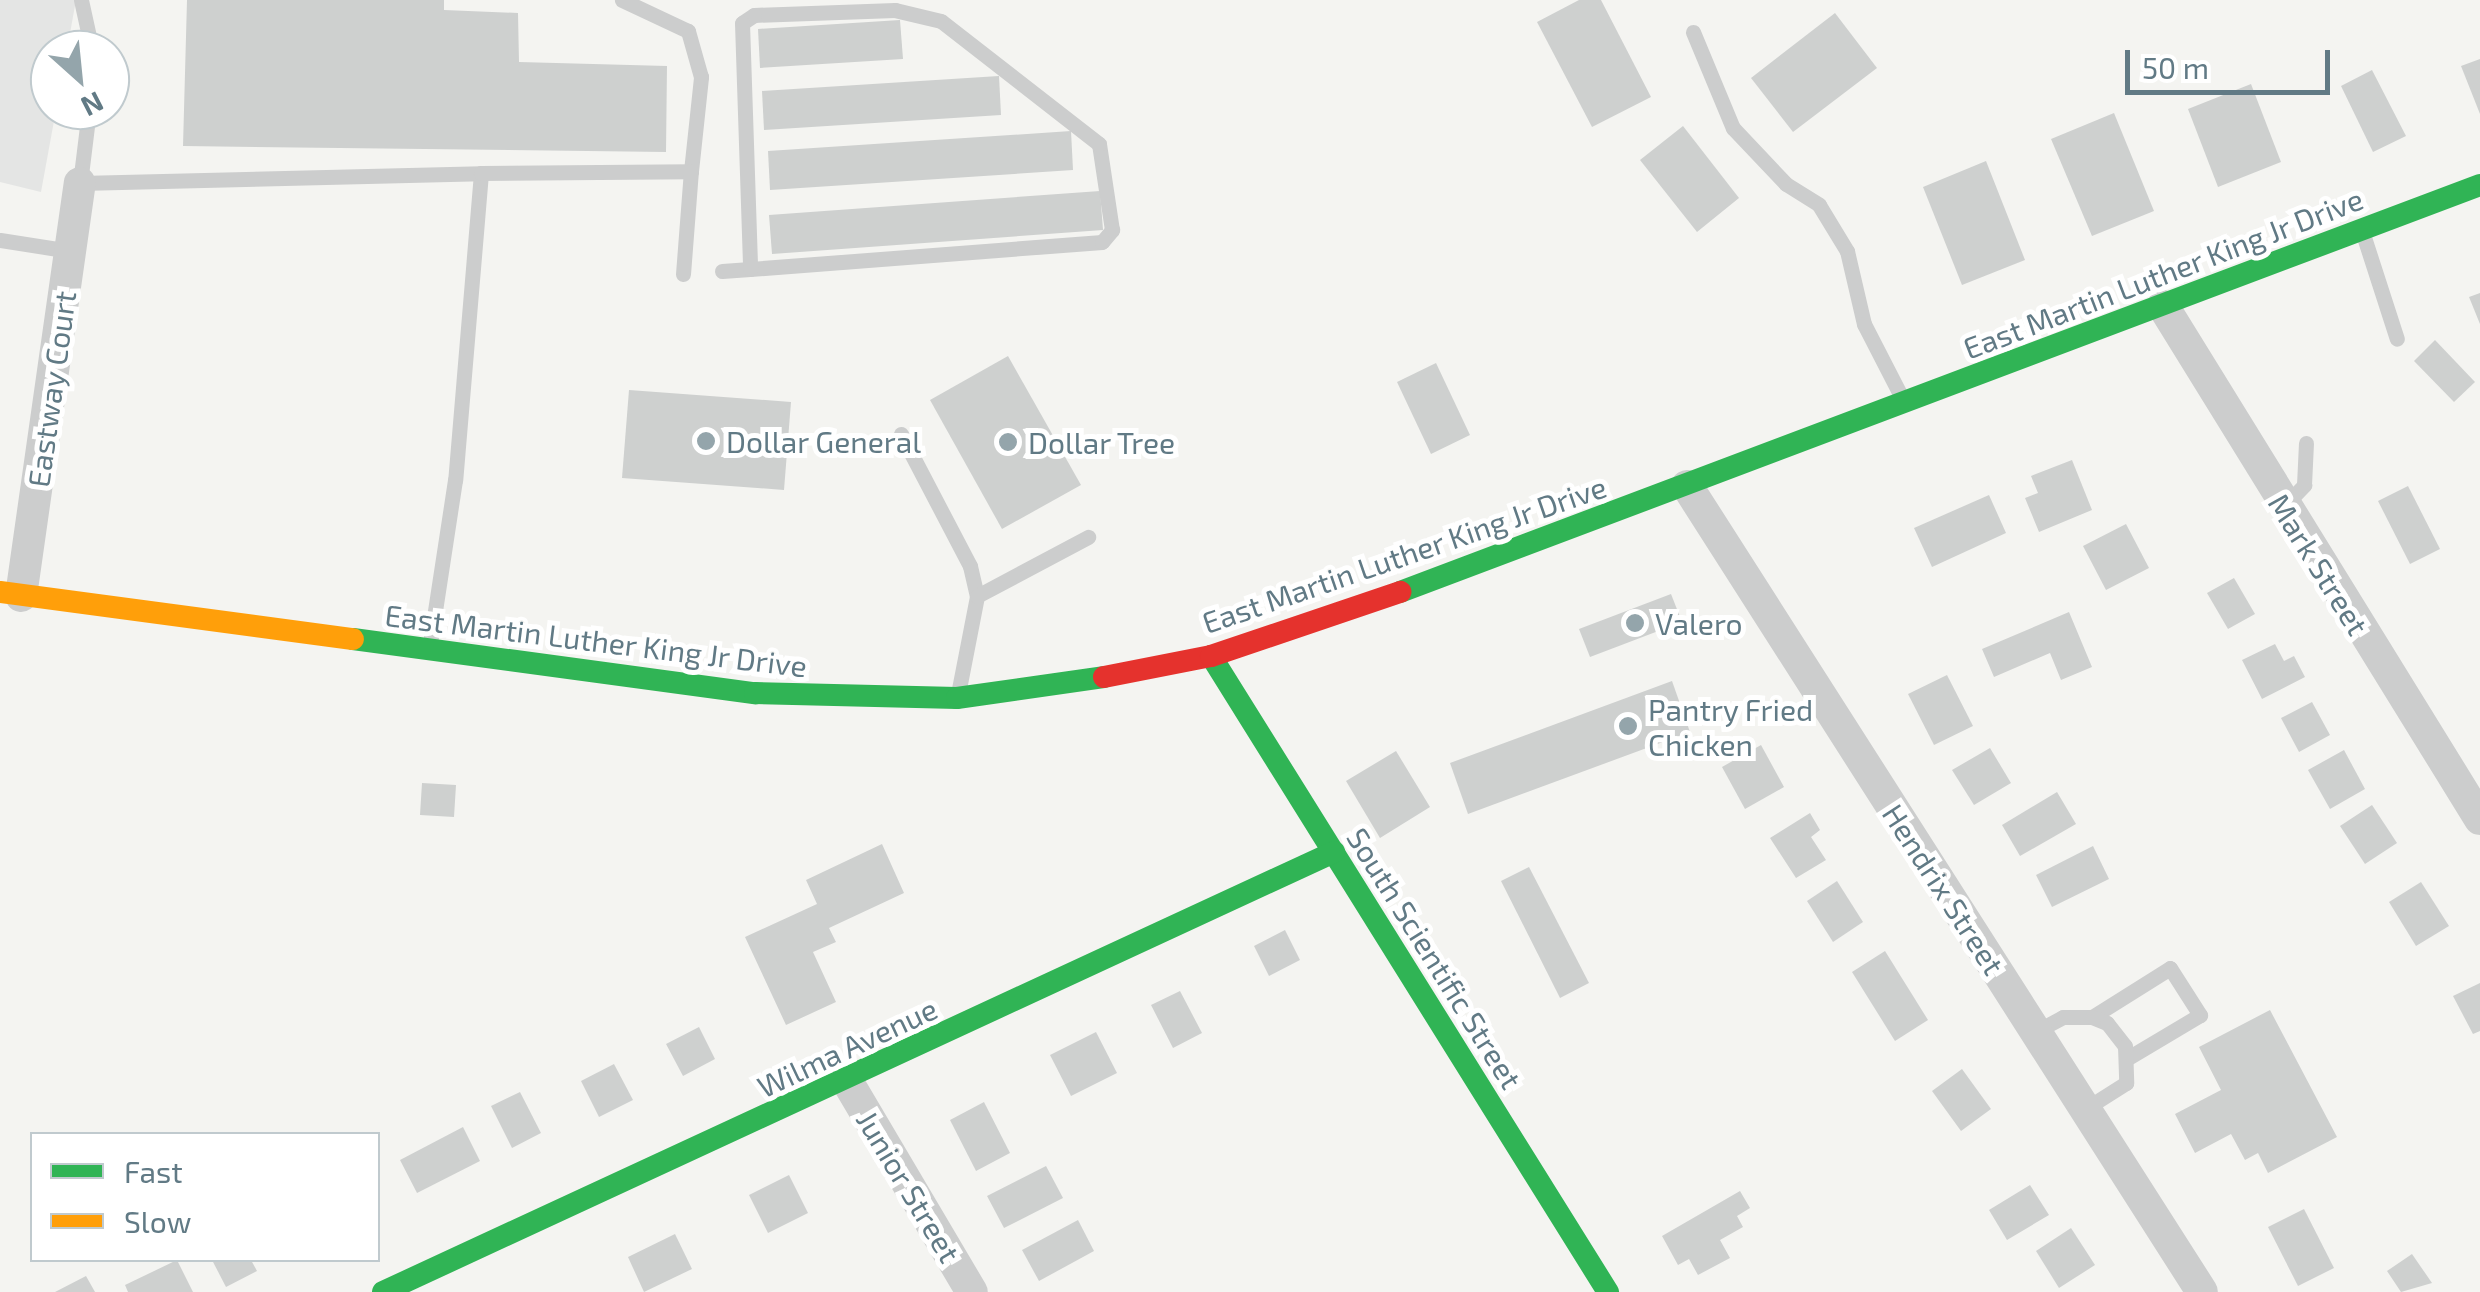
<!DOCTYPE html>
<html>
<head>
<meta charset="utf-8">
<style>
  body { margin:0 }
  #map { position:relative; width:2480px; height:1292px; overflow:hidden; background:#f4f4f1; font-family:"Exo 2",sans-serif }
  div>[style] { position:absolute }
  .built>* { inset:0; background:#e4e5e4 }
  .building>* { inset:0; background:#ced0cf }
  .lane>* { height:15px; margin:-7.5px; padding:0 7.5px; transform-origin:7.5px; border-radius:7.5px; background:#cccdcd }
  .street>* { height:32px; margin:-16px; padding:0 16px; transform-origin:16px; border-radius:16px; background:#cccdcd }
  .fast>* { height:22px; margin:-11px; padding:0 11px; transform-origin:11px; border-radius:11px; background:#30b455 }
  .slow>* { height:22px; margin:-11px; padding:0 11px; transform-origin:11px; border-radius:11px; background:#ff9f0a }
  .jam>* { height:22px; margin:-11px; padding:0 11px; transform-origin:11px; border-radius:11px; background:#e5322d }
  .dots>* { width:28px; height:28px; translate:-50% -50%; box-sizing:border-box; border:5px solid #fff; border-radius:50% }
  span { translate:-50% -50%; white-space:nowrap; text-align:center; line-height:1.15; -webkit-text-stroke:10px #fff; paint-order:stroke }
  .street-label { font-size:30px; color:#617a85 }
  .poi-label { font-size:30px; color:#617a85 }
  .left { translate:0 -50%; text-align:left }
  .legend { position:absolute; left:30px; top:1132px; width:350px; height:130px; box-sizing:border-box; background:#fff; border:2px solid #c0cace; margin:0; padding:12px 18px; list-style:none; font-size:30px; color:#617a85 }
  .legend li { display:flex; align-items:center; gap:20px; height:50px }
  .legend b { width:50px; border:2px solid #c0cace }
  .north { position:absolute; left:30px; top:30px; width:100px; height:100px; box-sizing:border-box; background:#fff; border:2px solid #c0cace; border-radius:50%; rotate:153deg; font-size:28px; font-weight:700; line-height:40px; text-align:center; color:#617a85 }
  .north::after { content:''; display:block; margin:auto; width:35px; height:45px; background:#94a5ab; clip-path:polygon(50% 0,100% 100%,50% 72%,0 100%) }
  .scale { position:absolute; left:2125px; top:50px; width:205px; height:45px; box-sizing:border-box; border:5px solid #617a85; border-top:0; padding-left:12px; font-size:30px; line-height:35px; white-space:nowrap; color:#617a85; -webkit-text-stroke:8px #fff; paint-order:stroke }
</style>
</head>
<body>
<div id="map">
  <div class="built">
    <i style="clip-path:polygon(0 0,76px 0,67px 50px,50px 50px,50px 110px,56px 110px,41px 192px,0 182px)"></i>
  </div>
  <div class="building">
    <i style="clip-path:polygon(187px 0,444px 0,444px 10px,518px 13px,519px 62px,667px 66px,666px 152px,183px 146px)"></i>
    <i style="clip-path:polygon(1579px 0,1601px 0,1651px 97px,1592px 127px,1537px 22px)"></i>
    <i style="clip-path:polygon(1835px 13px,1877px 68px,1793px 132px,1751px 78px)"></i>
    <i style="clip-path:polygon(900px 20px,903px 59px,760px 68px,758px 29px)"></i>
    <i style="clip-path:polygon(2480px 59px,2480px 114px,2461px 66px)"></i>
    <i style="clip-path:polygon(2372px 70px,2406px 136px,2373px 152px,2341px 86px)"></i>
    <i style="clip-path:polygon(999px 76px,1001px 115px,764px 130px,762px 91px)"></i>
    <i style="clip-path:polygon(2251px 84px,2281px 162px,2218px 187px,2188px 109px)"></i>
    <i style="clip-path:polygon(2114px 113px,2154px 211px,2092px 236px,2051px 139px)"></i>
    <i style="clip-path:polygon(1683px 126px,1739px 198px,1697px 232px,1640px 160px)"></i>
    <i style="clip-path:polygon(1071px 131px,1073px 170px,770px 190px,768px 151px)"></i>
    <i style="clip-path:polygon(1986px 161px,2025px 260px,1962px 285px,1923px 187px)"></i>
    <i style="clip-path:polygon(1100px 191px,1103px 230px,772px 254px,769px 215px)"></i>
    <i style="clip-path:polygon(2480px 293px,2480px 324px,2469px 297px)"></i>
    <i style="clip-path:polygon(2435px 340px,2475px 382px,2454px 402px,2414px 361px)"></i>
    <i style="clip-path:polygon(1008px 356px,1081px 485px,1002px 529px,930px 400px)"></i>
    <i style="clip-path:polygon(1436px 363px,1470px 435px,1431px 454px,1397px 382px)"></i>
    <i style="clip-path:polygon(629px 390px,791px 402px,784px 490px,622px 478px)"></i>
    <i style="clip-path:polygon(2072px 460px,2092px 510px,2039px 532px,2025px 498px,2038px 493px,2031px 476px)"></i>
    <i style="clip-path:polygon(2408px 486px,2440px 549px,2410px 564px,2378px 501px)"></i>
    <i style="clip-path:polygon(1989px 495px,2006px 533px,1932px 567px,1914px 528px)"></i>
    <i style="clip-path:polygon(2126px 524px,2149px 568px,2106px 590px,2083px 546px)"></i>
    <i style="clip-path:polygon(2234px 578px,2255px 614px,2228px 629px,2207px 593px)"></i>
    <i style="clip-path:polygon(1671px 594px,1682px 622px,1590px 657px,1579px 629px)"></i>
    <i style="clip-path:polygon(2069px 612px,2092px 667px,2061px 680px,2050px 653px,1994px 677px,1982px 649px)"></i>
    <i style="clip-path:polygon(2275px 644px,2284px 661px,2294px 656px,2305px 677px,2262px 699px,2242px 660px)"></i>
    <i style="clip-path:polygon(1947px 675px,1973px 726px,1934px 745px,1908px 694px)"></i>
    <i style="clip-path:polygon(1672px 681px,1690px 732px,1468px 814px,1450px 763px)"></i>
    <i style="clip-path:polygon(2312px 702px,2330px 735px,2299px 752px,2281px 718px)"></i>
    <i style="clip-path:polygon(1761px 745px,1784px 787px,1745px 809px,1722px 767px)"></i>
    <i style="clip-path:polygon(1990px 748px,2011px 783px,1974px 805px,1952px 770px)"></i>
    <i style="clip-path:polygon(2344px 750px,2365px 789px,2330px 809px,2308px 770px)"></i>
    <i style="clip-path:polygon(1396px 751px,1430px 807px,1380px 838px,1346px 781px)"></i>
    <i style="clip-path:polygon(422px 783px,456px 785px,454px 817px,420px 815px)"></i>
    <i style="clip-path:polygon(2057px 792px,2076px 824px,2020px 856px,2002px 825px)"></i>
    <i style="clip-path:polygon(2372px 805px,2397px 843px,2365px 864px,2340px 826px)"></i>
    <i style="clip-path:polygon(1810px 813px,1820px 830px,1811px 837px,1826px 860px,1796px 878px,1770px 838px)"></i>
    <i style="clip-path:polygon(882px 844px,904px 893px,829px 928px,836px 942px,813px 952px,836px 1002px,786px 1025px,745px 937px,817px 904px,806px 880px)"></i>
    <i style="clip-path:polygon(2093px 846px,2109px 879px,2052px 907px,2036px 875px)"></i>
    <i style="clip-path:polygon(1529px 867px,1589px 983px,1560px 998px,1501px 881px)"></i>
    <i style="clip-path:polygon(1837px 881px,1863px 922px,1833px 942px,1807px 901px)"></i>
    <i style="clip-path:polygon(2421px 882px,2449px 926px,2416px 946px,2389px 902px)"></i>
    <i style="clip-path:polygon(1285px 930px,1300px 960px,1269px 976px,1254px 946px)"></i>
    <i style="clip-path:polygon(1885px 951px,1928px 1020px,1895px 1041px,1852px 972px)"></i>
    <i style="clip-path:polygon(2480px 983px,2480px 1031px,2473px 1034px,2453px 996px)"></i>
    <i style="clip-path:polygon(1180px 991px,1202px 1033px,1173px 1048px,1151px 1005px)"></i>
    <i style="clip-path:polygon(2270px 1010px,2337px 1137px,2268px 1173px,2258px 1153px,2245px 1160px,2231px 1134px,2195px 1153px,2175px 1114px,2221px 1090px,2199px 1047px)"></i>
    <i style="clip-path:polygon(699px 1027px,715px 1059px,683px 1076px,666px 1044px)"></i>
    <i style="clip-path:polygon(1096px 1032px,1117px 1073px,1071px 1096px,1050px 1055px)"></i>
    <i style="clip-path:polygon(614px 1064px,633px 1100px,599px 1117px,581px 1081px)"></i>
    <i style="clip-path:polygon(1962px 1069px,1991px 1109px,1961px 1131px,1932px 1091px)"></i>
    <i style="clip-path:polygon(520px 1092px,541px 1133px,512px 1148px,491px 1106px)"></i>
    <i style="clip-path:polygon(984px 1102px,1010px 1153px,976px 1171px,950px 1120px)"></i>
    <i style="clip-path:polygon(463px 1127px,480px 1161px,417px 1193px,400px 1160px)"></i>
    <i style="clip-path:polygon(1046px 1166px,1063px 1198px,1004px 1228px,987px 1196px)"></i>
    <i style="clip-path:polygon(789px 1175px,808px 1213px,768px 1233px,749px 1195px)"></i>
    <i style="clip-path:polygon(2030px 1185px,2049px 1215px,2007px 1240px,1989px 1210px)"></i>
    <i style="clip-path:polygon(1740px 1191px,1750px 1208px,1737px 1216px,1743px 1227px,1720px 1240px,1730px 1258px,1698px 1275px,1689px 1259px,1678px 1265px,1662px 1236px)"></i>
    <i style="clip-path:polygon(2304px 1209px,2334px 1268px,2298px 1286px,2268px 1227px)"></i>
    <i style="clip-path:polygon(1078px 1220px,1094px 1251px,1039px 1281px,1022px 1250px)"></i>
    <i style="clip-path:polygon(2071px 1228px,2095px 1265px,2059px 1288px,2036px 1251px)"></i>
    <i style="clip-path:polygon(675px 1234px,692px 1269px,644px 1292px,628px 1257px)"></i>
    <i style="clip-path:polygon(2412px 1254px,2432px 1283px,2401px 1292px,2387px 1271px)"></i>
    <i style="clip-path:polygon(177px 1260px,193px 1292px,128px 1292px,125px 1285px)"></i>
    <i style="clip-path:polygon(212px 1260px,251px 1260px,257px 1271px,226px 1287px)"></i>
    <i style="clip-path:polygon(86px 1276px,95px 1292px,55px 1292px)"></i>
  </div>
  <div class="lane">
    <i style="left:81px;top:0;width:51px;rotate:77.6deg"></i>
    <i style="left:1693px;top:32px;width:104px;rotate:67.4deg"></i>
    <i style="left:1733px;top:128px;width:77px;rotate:46.6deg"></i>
    <i style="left:1786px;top:184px;width:39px;rotate:32deg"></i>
    <i style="left:1819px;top:205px;width:54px;rotate:58.7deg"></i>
    <i style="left:1847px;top:251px;width:75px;rotate:76.9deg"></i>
    <i style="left:1864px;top:324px;width:81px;rotate:62.8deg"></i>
    <i style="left:89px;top:110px;width:74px;rotate:97deg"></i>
    <i style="left:80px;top:183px;width:401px;rotate:-1.4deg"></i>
    <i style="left:481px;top:173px;width:308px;rotate:94.8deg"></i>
    <i style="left:455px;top:480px;width:166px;rotate:98.7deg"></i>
    <i style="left:481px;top:173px;width:210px;rotate:-0.5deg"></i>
    <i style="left:691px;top:171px;width:95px;rotate:-83.9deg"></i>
    <i style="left:701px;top:77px;width:48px;rotate:-105.8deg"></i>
    <i style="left:688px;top:31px;width:73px;rotate:-154.8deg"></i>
    <i style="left:2363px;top:234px;width:110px;rotate:72.1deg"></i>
    <i style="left:0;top:240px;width:71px;rotate:8.9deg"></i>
    <i style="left:722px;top:271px;width:28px;rotate:-4deg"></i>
    <i style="left:750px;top:269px;width:353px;rotate:-4.4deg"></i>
    <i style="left:1102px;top:242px;width:16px;rotate:-50deg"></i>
    <i style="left:1112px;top:230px;width:87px;rotate:-98.6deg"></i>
    <i style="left:1099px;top:144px;width:200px;rotate:-142.1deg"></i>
    <i style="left:941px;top:21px;width:47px;rotate:-166.6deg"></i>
    <i style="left:895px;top:10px;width:141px;rotate:178deg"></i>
    <i style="left:754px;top:15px;width:14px;rotate:146deg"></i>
    <i style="left:742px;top:23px;width:246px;rotate:88.1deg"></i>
    <i style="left:683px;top:274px;width:103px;rotate:-85.6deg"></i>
    <i style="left:901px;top:434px;width:149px;rotate:62.4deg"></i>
    <i style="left:970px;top:566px;width:31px;rotate:77deg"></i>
    <i style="left:2285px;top:505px;width:28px;rotate:-46deg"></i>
    <i style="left:2304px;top:485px;width:42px;rotate:-87.3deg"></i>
    <i style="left:958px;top:694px;width:100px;rotate:-79deg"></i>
    <i style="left:977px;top:596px;width:126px;rotate:-28deg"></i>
    <i style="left:2092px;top:1017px;width:92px;rotate:-32.1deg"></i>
    <i style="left:2170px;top:968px;width:56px;rotate:57.4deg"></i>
    <i style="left:2200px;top:1015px;width:84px;rotate:149.2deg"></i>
    <i style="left:2035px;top:1032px;width:32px;rotate:-28deg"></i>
    <i style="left:2063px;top:1017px;width:29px"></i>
    <i style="left:2092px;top:1017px;width:16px;rotate:22deg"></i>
    <i style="left:2107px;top:1023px;width:29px;rotate:52deg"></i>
    <i style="left:2125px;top:1046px;width:37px;rotate:88deg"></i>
    <i style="left:2126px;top:1083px;width:49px;rotate:147.6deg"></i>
  </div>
  <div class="street">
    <i style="left:2163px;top:306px;width:603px;rotate:58.29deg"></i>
    <i style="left:1687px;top:486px;width:956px;rotate:57.42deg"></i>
    <i style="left:21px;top:596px;width:417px;rotate:-81.9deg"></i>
    <i style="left:847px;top:1081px;width:245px;rotate:59.4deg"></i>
  </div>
  <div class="fast">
    <i style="left:1400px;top:592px;width:1154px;rotate:-20.65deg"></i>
    <i style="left:353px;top:639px;width:406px;rotate:7.7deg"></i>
    <i style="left:755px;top:693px;width:202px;rotate:1.4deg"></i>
    <i style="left:957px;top:698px;width:148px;rotate:-8.1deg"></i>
    <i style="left:1211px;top:656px;width:750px;rotate:58.03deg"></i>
    <i style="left:383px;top:1292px;width:1048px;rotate:-24.83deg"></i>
  </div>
  <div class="slow">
    <i style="left:0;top:592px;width:356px;rotate:7.6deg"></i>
  </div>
  <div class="jam">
    <i style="left:1104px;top:677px;width:109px;rotate:-11.1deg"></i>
    <i style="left:1211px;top:656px;width:200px;rotate:-18.7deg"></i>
  </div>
  <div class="dots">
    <i style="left:706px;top:441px;background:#94a5ab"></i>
    <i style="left:1008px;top:442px;background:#94a5ab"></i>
    <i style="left:1635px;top:623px;background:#94a5ab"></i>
    <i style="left:1628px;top:726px;background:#94a5ab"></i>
  </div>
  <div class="street-label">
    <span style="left:2163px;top:273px;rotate:-21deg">East Martin Luther King Jr Drive</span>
    <span style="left:51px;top:389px;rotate:-82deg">Eastway Court</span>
    <span style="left:1404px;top:554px;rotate:-19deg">East Martin Luther King Jr Drive</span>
    <span style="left:2319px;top:564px;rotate:58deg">Mark Street</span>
    <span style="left:596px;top:640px;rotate:7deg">East Martin Luther King Jr Drive</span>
    <span style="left:1944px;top:889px;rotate:57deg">Hendrix Street</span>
    <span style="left:1435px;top:958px;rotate:58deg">South Scientific Street</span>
    <span style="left:847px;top:1047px;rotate:-25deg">Wilma Avenue</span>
    <span style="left:909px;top:1186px;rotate:59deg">Junior Street</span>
  </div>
  <div class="poi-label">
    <span class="left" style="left:726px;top:441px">Dollar General</span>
    <span class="left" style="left:1028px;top:442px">Dollar Tree</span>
    <span class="left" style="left:1655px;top:623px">Valero</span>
    <span class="left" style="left:1648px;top:726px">Pantry Fried<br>Chicken</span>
  </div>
  <ul class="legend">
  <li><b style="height:12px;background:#30b455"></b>Fast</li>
  <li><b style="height:12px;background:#ff9f0a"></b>Slow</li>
  </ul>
  <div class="north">N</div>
  <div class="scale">50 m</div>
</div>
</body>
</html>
